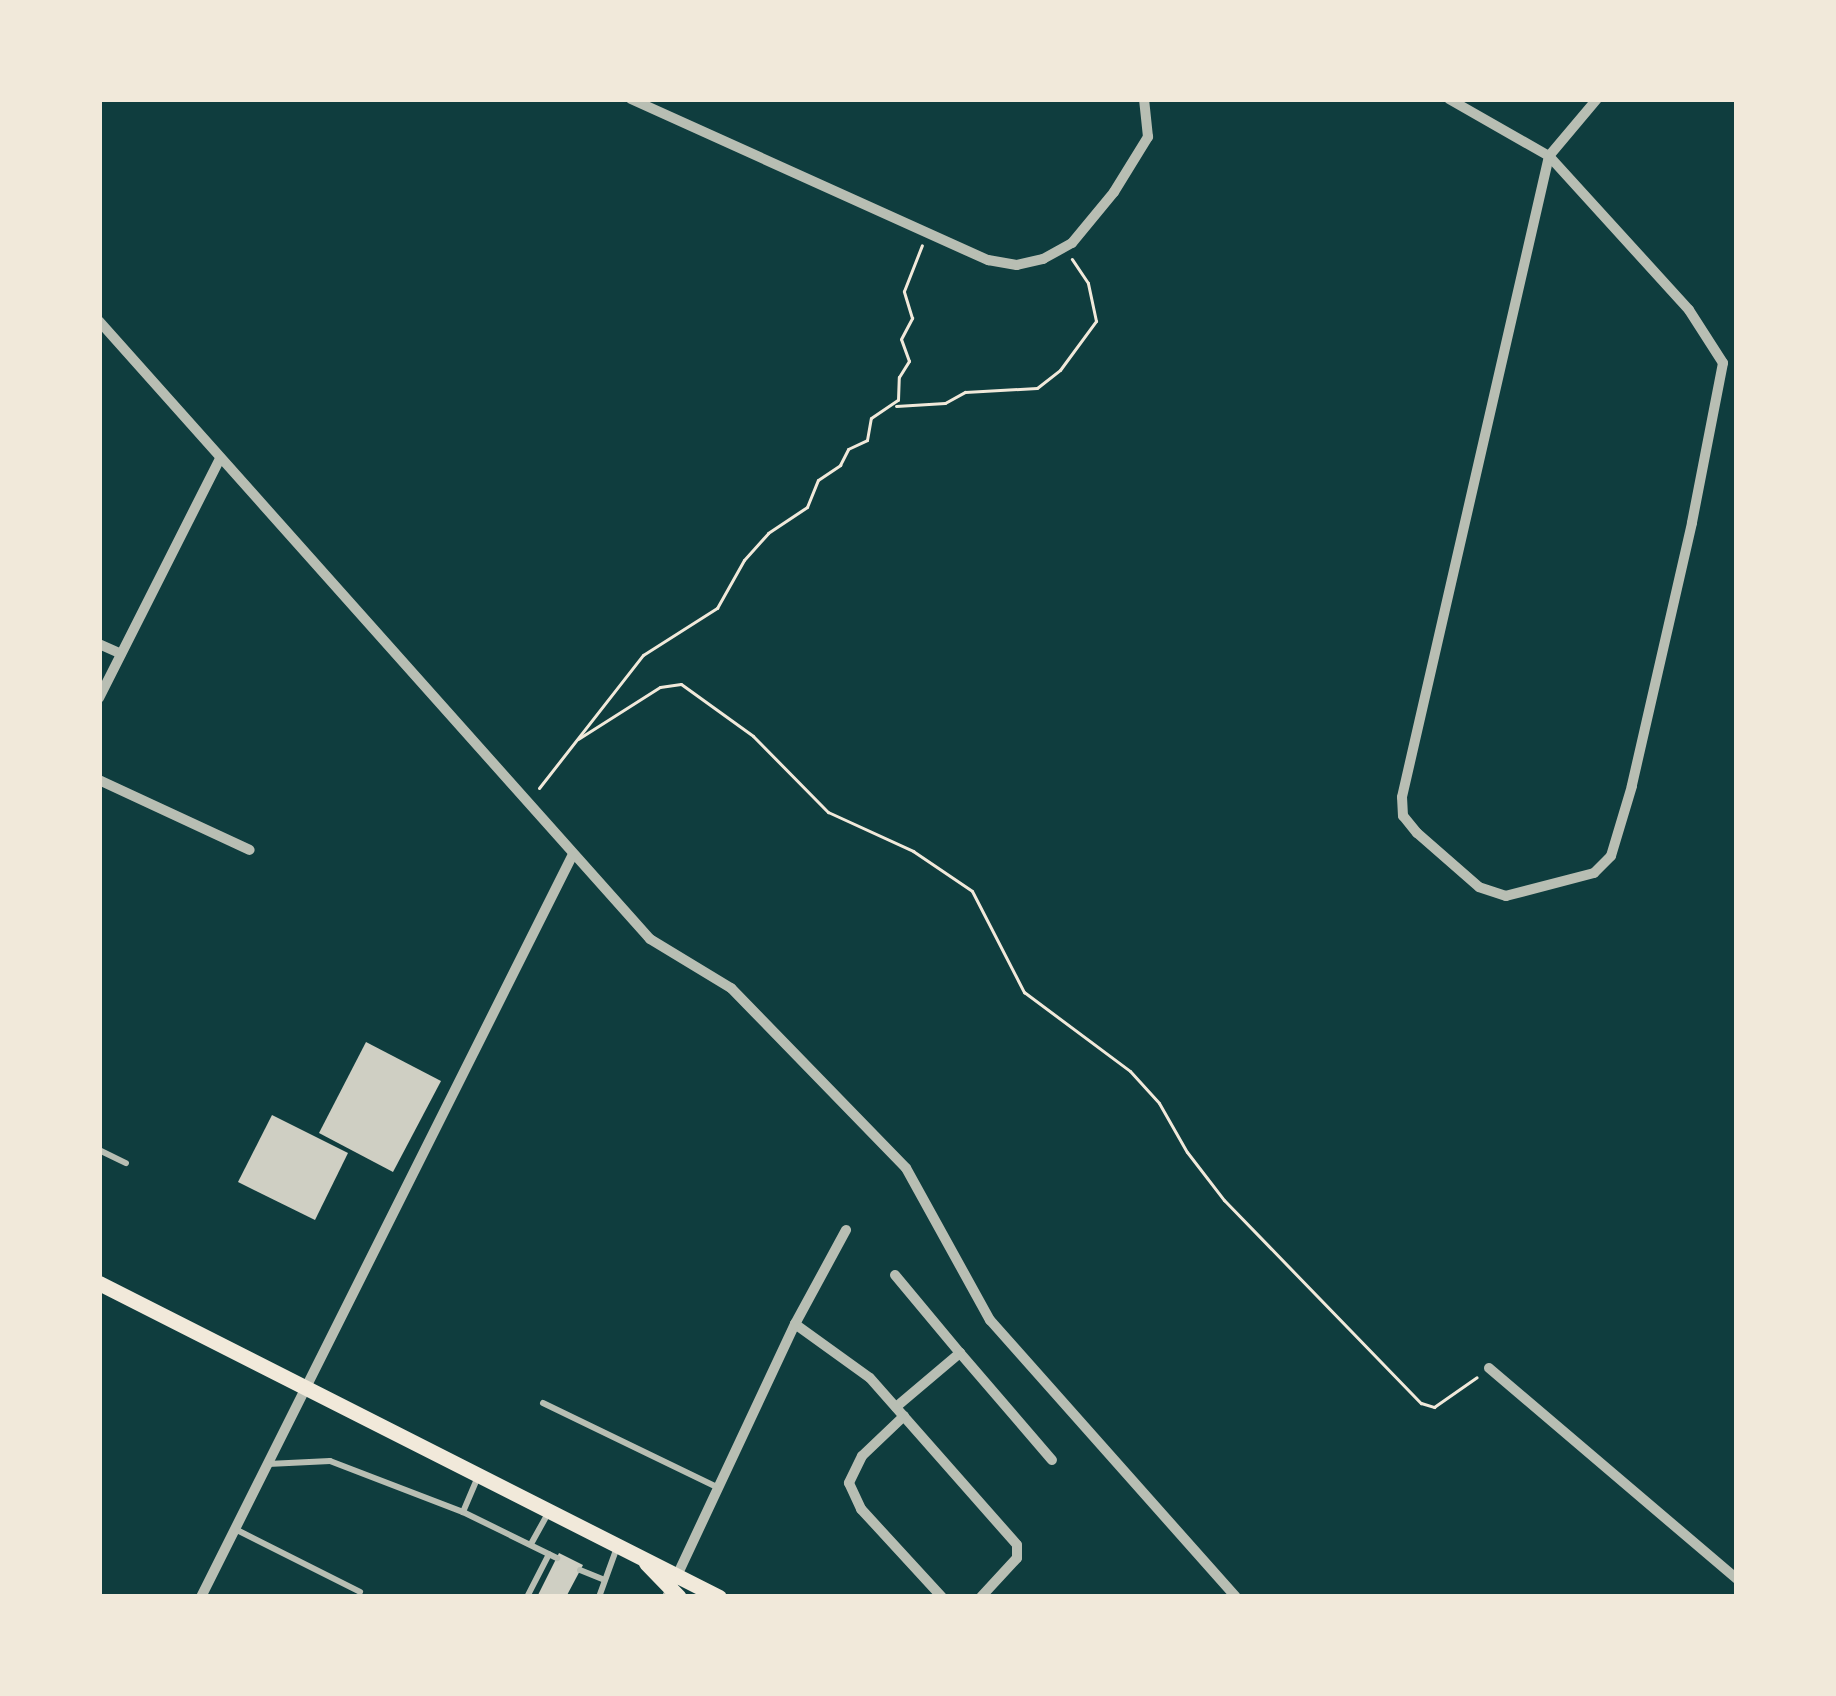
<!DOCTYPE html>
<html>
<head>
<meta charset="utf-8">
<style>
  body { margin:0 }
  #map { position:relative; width:1836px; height:1696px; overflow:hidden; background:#0f3d3e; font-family:"Libre Baskerville",serif }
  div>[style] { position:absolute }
  .building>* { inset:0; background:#cfcfc3 }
  .path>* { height:3px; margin:-1.5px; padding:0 1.5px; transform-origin:1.5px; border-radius:1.5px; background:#f1e9da }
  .service>* { height:6px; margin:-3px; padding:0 3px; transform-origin:3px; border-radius:3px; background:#b8beb3 }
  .minor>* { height:10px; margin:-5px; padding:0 5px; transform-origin:5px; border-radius:5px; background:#b8beb3 }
  .secondary>* { height:15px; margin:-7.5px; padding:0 7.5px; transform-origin:7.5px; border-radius:7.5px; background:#f1e9da }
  span { translate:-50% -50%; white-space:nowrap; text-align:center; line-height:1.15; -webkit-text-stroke:12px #f1e9da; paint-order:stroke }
  .frame { position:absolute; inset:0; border:102px solid #f1e9da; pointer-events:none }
</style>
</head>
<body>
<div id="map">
  <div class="building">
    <i style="clip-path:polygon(366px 1042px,441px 1081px,393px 1172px,319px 1133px)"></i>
    <i style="clip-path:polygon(272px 1115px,348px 1153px,315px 1220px,238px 1182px)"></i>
    <i style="clip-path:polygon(559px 1553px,583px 1565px,566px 1597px,537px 1597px)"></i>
  </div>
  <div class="path">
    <i style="left:896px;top:406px;width:49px;rotate:-3.5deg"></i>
    <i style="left:945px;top:403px;width:23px;rotate:-29deg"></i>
    <i style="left:965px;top:392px;width:72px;rotate:-3.2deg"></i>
    <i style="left:1037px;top:388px;width:29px;rotate:-38deg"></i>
    <i style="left:1060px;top:370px;width:61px;rotate:-53.7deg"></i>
    <i style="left:1096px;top:321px;width:39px;rotate:-102deg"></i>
    <i style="left:1088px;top:283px;width:29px;rotate:-124deg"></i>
    <i style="left:578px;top:739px;width:97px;rotate:-32.4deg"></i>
    <i style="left:660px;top:687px;width:21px;rotate:-8deg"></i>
    <i style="left:681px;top:684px;width:89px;rotate:35.8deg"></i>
    <i style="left:753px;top:736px;width:107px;rotate:45.4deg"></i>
    <i style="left:828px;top:812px;width:94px;rotate:24.6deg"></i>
    <i style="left:913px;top:851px;width:71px;rotate:34.1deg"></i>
    <i style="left:972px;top:891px;width:114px;rotate:62.8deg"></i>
    <i style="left:1024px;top:992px;width:132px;rotate:36.7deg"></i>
    <i style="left:1130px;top:1071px;width:43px;rotate:47.8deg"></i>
    <i style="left:1159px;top:1103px;width:56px;rotate:60.3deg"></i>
    <i style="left:1187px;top:1152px;width:61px;rotate:52.4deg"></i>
    <i style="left:1224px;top:1200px;width:283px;rotate:45.9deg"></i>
    <i style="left:1421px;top:1403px;width:14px;rotate:17deg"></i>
    <i style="left:1434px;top:1407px;width:52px;rotate:-34.9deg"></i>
    <i style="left:539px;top:788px;width:169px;rotate:-52deg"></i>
    <i style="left:643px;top:655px;width:88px;rotate:-32.4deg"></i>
    <i style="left:717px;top:608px;width:55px;rotate:-60.6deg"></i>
    <i style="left:744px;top:560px;width:36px;rotate:-48deg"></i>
    <i style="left:768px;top:533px;width:47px;rotate:-33.7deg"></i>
    <i style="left:807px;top:507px;width:29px;rotate:-68deg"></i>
    <i style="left:818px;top:480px;width:27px;rotate:-34deg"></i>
    <i style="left:840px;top:465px;width:18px;rotate:-63deg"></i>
    <i style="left:848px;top:449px;width:21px;rotate:-25deg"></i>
    <i style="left:867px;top:440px;width:22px;rotate:-80deg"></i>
    <i style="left:871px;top:418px;width:32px;rotate:-34deg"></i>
    <i style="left:898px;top:400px;width:23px;rotate:-88deg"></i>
    <i style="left:899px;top:377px;width:19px;rotate:-58deg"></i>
    <i style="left:909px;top:361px;width:23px;rotate:-110deg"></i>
    <i style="left:901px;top:339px;width:24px;rotate:-62deg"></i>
    <i style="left:912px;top:318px;width:28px;rotate:-107deg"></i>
    <i style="left:904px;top:291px;width:49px;rotate:-68.6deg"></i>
  </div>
  <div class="service">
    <i style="left:99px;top:1150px;width:30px;rotate:26deg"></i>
    <i style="left:543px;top:1403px;width:193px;rotate:25.8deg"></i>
    <i style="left:268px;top:1464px;width:62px;rotate:-2.8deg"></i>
    <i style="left:330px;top:1461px;width:142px;rotate:21deg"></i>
    <i style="left:477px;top:1479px;width:36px;rotate:113deg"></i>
    <i style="left:463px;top:1512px;width:105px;rotate:26.1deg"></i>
    <i style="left:235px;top:1529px;width:140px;rotate:26.7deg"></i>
    <i style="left:531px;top:1544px;width:37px;rotate:-61deg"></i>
    <i style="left:580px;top:1570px;width:24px;rotate:22deg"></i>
    <i style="left:527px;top:1597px;width:48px;rotate:-62.9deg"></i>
    <i style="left:599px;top:1597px;width:50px;rotate:-70.1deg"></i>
  </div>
  <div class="minor">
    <i style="left:631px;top:99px;width:392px;rotate:24.3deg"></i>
    <i style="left:988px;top:260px;width:29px;rotate:10deg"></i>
    <i style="left:1017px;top:265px;width:27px;rotate:-13deg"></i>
    <i style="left:1043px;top:259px;width:33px;rotate:-29deg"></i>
    <i style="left:1072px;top:243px;width:66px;rotate:-50.5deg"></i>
    <i style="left:1114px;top:192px;width:65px;rotate:-58.3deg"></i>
    <i style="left:1148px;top:137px;width:38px;rotate:-96deg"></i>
    <i style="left:1449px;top:99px;width:115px;rotate:29.7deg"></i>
    <i style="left:1549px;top:156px;width:208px;rotate:47.7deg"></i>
    <i style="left:1689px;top:310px;width:63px;rotate:57.3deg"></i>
    <i style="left:1723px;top:363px;width:163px;rotate:101deg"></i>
    <i style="left:1692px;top:523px;width:270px;rotate:102.9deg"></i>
    <i style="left:1632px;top:786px;width:73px;rotate:106.7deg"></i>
    <i style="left:1611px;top:856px;width:24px;rotate:135deg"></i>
    <i style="left:1594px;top:873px;width:91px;rotate:165.4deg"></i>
    <i style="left:1506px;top:896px;width:28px;rotate:-162deg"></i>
    <i style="left:1479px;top:887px;width:82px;rotate:-138.9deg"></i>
    <i style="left:1417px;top:833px;width:22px;rotate:-129deg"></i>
    <i style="left:1403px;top:816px;width:19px;rotate:-93deg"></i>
    <i style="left:1402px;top:797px;width:658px;rotate:-77.08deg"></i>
    <i style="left:1549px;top:156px;width:75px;rotate:-49.9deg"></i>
    <i style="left:99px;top:321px;width:828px;rotate:48.28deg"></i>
    <i style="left:650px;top:939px;width:95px;rotate:31.2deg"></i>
    <i style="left:731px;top:988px;width:251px;rotate:45.8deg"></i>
    <i style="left:906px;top:1168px;width:174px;rotate:61.1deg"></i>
    <i style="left:990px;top:1320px;width:370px;rotate:48.4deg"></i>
    <i style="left:99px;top:644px;width:24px;rotate:24deg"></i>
    <i style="left:99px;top:698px;width:269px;rotate:-63.2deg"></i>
    <i style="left:99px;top:780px;width:166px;rotate:24.9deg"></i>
    <i style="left:895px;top:1275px;width:102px;rotate:50.2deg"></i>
    <i style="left:795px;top:1324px;width:92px;rotate:35.8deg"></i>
    <i style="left:870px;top:1378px;width:222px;rotate:48.6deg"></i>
    <i style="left:1017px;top:1545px;width:13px;rotate:90deg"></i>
    <i style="left:1017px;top:1558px;width:53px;rotate:132.7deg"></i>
    <i style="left:1489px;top:1368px;width:326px;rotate:40.4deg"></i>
    <i style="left:896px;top:1407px;width:84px;rotate:-40.2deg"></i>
    <i style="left:960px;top:1353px;width:141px;rotate:49.3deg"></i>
    <i style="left:904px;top:1416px;width:58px;rotate:136.4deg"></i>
    <i style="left:862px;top:1456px;width:30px;rotate:116deg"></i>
    <i style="left:849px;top:1483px;width:29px;rotate:65deg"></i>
    <i style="left:861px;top:1509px;width:120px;rotate:47.4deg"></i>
    <i style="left:201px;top:1597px;width:831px;rotate:-63.4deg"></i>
    <i style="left:667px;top:1597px;width:302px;rotate:-64.9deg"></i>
    <i style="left:795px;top:1324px;width:107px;rotate:-61.5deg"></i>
  </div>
  <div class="secondary">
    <i style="left:99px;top:1283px;width:695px;rotate:26.86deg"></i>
    <i style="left:646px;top:1563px;width:47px;rotate:45.9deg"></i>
  </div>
  <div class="frame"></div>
</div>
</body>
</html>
